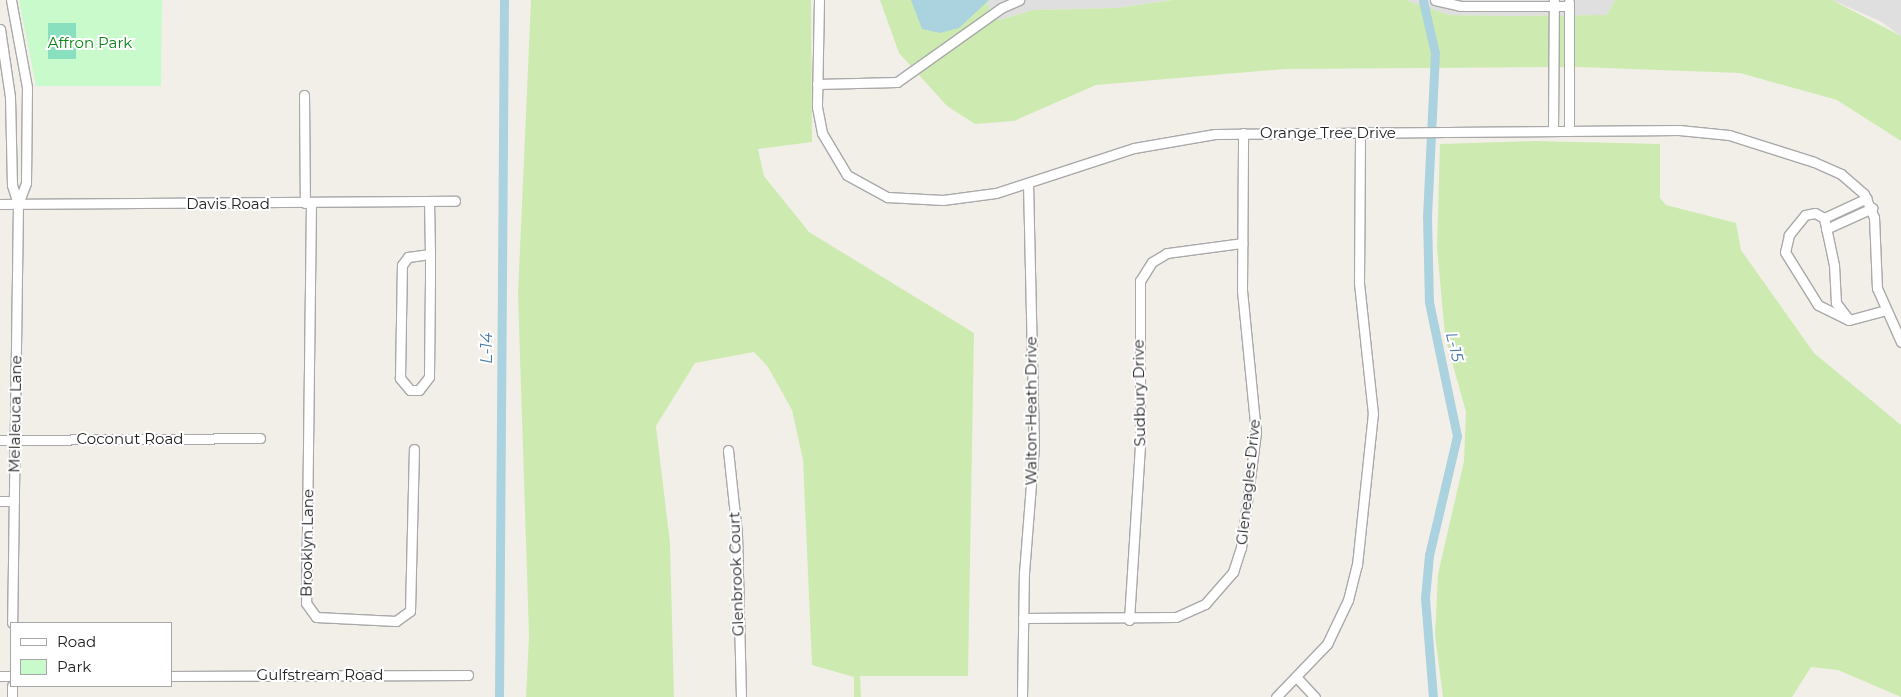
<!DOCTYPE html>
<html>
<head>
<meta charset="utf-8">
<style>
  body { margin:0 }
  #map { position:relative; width:1901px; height:697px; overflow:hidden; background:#f2efe9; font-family:Montserrat,sans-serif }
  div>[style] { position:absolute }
  .residential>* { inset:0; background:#e0dfdf }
  .grass>* { inset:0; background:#cdebb0 }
  .park>* { inset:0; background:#c8facc }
  .pitch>* { inset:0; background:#88e0be }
  .water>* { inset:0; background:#aad3df }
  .canal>* { height:9px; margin:-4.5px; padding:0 4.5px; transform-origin:4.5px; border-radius:4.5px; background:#aad3df }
  .roads { filter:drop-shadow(1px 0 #a9a9a9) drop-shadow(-1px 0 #a9a9a9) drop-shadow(0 1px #a9a9a9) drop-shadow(0 -1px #a9a9a9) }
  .minor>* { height:9px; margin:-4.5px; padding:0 4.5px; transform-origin:4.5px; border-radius:4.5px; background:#fff }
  span { translate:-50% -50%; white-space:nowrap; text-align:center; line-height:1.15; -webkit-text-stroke:4px #fff; paint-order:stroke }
  .park-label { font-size:15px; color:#0c8416 }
  .street-label { font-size:15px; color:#222 }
  .water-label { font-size:16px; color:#4a7aab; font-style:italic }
  .legend { position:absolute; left:10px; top:622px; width:162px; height:65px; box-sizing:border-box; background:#fff; border:1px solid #a7a7a7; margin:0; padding:6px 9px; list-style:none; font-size:15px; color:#222 }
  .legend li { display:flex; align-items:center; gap:10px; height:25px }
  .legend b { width:25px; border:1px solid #a7a7a7 }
</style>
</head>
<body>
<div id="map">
  <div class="residential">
    <i style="clip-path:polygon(989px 0,1173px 0,1116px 8px,1033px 10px,999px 20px,987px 5px)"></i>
    <i style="clip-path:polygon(1405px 0,1615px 0,1607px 15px,1506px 16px,1449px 15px)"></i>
    <i style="clip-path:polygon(1832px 0,1901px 0,1901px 36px,1880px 21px)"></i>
  </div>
  <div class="grass">
    <i style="clip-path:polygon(531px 0,811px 0,812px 142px,758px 149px,764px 176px,809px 232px,974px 333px,968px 676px,860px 676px,861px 697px,854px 697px,854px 677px,812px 665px,803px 460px,792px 410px,768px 367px,754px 352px,695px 363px,656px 426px,670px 543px,674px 697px,526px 697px,529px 636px,518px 294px)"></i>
    <i style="clip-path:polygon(880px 0,989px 0,987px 5px,999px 20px,1033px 10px,1116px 8px,1173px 0,1405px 0,1449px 15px,1506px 16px,1607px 15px,1615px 0,1832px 0,1901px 36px,1901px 141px,1837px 100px,1740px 73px,1579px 67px,1285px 69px,1096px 85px,1014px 121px,975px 124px,947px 106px,899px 53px)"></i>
    <i style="clip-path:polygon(1536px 141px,1660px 144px,1660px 198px,1666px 205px,1736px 223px,1741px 250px,1814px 353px,1901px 425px,1901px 697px,1838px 670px,1811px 667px,1792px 697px,1443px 697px,1435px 635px,1438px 574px,1464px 461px,1466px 412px,1445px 336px,1437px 248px,1440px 144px)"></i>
  </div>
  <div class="park">
    <i style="clip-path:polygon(19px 0,162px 0,161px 86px,36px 86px)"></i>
  </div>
  <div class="pitch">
    <i style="clip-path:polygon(48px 23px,76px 23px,76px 59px,48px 59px)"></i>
  </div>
  <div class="water">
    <i style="clip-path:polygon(911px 0,989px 0,959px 28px,940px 33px,922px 29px)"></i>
  </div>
  <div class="canal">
    <i style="left:1423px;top:1px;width:53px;rotate:77deg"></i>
    <i style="left:1435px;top:53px;width:163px;rotate:92.8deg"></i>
    <i style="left:1427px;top:216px;width:86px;rotate:88.7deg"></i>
    <i style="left:1429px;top:302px;width:137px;rotate:78.2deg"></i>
    <i style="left:1457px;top:436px;width:122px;rotate:103.2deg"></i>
    <i style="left:1429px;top:555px;width:43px;rotate:95.3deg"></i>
    <i style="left:1425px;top:598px;width:99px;rotate:85.4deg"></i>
    <i style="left:499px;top:697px;width:697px;rotate:-89.59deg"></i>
  </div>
  <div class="roads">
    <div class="minor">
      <i style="left:11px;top:0;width:88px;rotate:79.6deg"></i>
      <i style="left:27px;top:87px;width:96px;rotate:90.6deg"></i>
      <i style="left:26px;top:183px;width:22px;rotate:111deg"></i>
      <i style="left:819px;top:0;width:107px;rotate:91.1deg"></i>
      <i style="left:817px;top:107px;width:26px;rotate:79deg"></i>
      <i style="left:822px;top:133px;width:49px;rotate:59.2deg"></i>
      <i style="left:847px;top:175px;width:46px;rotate:28.8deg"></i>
      <i style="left:887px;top:197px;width:56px;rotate:3.1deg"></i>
      <i style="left:943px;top:200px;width:53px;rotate:-7.5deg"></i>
      <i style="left:996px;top:193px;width:145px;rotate:-18.1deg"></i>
      <i style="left:1134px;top:148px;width:82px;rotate:-9.8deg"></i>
      <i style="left:1215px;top:134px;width:464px;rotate:-0.5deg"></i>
      <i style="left:1679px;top:130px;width:50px;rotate:5.7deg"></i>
      <i style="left:1729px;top:135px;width:89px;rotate:17.6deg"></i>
      <i style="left:1814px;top:162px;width:30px;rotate:24deg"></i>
      <i style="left:1841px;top:174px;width:30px;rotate:41deg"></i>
      <i style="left:1864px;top:194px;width:25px;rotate:67deg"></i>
      <i style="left:1874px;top:217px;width:71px;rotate:87.6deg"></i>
      <i style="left:1877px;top:288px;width:59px;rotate:66deg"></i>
      <i style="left:1435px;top:0;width:26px;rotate:13deg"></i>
      <i style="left:1460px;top:6px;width:109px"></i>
      <i style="left:0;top:29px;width:69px;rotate:81.6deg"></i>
      <i style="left:10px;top:97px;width:88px;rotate:88.7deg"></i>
      <i style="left:12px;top:185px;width:20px;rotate:72deg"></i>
      <i style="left:18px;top:204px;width:419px;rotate:90.8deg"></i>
      <i style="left:817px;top:84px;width:80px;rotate:-1.4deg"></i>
      <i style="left:897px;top:82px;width:128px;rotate:-35.4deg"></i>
      <i style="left:1001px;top:8px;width:20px;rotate:-24deg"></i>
      <i style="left:304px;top:95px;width:108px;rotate:89.5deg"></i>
      <i style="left:1553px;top:131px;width:131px;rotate:-89.6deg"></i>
      <i style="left:1569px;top:131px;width:129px;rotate:-90deg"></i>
      <i style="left:429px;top:201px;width:53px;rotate:88.9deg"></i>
      <i style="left:430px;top:254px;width:25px;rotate:90deg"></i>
      <i style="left:430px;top:279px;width:98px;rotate:90.6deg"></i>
      <i style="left:429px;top:377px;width:16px;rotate:128deg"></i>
      <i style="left:419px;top:390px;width:9px;rotate:180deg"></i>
      <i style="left:410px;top:390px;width:16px;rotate:-130deg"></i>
      <i style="left:400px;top:378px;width:113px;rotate:-89deg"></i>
      <i style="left:402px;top:265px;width:10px;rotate:-53deg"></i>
      <i style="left:408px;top:257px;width:22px;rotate:-8deg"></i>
      <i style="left:311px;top:203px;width:400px;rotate:90.7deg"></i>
      <i style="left:306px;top:603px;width:17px;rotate:54deg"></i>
      <i style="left:316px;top:617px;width:80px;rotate:2.9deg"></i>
      <i style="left:396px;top:621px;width:17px;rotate:-36deg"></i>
      <i style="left:410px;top:611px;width:162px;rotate:-88.6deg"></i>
      <i style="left:0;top:204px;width:455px;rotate:-0.4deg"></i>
      <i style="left:1824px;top:218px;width:47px;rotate:-24.9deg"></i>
      <i style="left:1826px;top:229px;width:51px;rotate:-24.5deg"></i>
      <i style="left:1849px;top:320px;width:21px;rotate:-127deg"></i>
      <i style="left:1836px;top:303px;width:38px;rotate:-93deg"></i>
      <i style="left:1834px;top:265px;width:48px;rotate:-102deg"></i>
      <i style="left:1824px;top:218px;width:10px;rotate:-151deg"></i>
      <i style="left:1815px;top:213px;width:10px;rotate:169deg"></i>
      <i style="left:1805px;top:215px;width:26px;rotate:129deg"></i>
      <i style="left:1789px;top:235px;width:17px;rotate:103deg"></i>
      <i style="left:1785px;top:252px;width:62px;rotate:58.1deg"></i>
      <i style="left:1818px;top:305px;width:34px;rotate:26deg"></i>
      <i style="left:1849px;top:320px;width:35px;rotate:-15deg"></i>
      <i style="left:0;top:440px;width:260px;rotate:-0.4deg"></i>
      <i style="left:728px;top:450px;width:84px;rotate:83.9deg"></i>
      <i style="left:737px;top:534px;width:163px;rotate:88.6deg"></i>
      <i style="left:0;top:501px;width:14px"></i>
      <i style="left:1023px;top:618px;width:153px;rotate:-0.4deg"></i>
      <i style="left:1176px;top:617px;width:32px;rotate:-24deg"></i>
      <i style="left:1205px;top:604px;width:43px;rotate:-48.8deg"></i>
      <i style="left:1233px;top:572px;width:25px;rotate:-72deg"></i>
      <i style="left:1241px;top:548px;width:116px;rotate:-82.6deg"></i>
      <i style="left:1256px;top:433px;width:144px;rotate:-95.6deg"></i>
      <i style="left:1242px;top:290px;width:157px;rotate:-89.6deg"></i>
      <i style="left:1129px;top:620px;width:174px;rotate:-86.4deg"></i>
      <i style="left:1140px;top:446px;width:165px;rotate:-90deg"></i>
      <i style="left:1140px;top:281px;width:22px;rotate:-58deg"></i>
      <i style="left:1152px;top:262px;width:17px;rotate:-31deg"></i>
      <i style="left:1167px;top:253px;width:76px;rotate:-7.6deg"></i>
      <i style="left:0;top:676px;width:11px"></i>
      <i style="left:171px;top:676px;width:297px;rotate:-0.2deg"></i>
      <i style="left:1298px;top:679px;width:25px;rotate:47deg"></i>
      <i style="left:12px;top:697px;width:11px;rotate:-90deg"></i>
      <i style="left:1022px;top:697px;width:124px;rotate:-89.1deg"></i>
      <i style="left:1024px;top:573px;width:126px;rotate:-85.5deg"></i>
      <i style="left:1034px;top:447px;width:262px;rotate:-91.3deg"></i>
      <i style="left:1276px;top:697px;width:74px;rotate:-46.1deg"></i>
      <i style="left:1327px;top:644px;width:49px;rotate:-64.5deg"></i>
      <i style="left:1348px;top:600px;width:36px;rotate:-76deg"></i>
      <i style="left:1357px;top:565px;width:152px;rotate:-84deg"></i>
      <i style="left:1373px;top:414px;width:133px;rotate:-96.1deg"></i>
      <i style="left:1359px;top:282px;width:150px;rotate:-89.6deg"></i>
    </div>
  </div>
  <div class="park-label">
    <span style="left:90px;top:43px">Affron Park</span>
  </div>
  <div class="street-label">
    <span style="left:1328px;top:133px">Orange Tree Drive</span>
    <span style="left:228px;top:204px">Davis Road</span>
    <span style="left:1139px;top:393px;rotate:-91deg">Sudbury Drive</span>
    <span style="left:1031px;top:411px;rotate:-90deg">Walton-Heath Drive</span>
    <span style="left:15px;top:414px;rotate:-89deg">Melaleuca Lane</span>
    <span style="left:130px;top:439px">Coconut Road</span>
    <span style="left:1248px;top:482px;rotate:-84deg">Gleneagles Drive</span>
    <span style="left:307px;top:543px;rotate:-89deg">Brooklyn Lane</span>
    <span style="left:736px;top:574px;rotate:-92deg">Glenbrook Court</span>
    <span style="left:320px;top:675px">Gulfstream Road</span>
  </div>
  <div class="water-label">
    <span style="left:1454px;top:347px;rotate:76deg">L-15</span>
    <span style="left:487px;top:348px;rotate:-90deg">L-14</span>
  </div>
  <ul class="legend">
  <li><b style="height:6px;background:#fff"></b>Road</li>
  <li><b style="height:14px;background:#c8facc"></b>Park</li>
  </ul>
</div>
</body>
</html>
